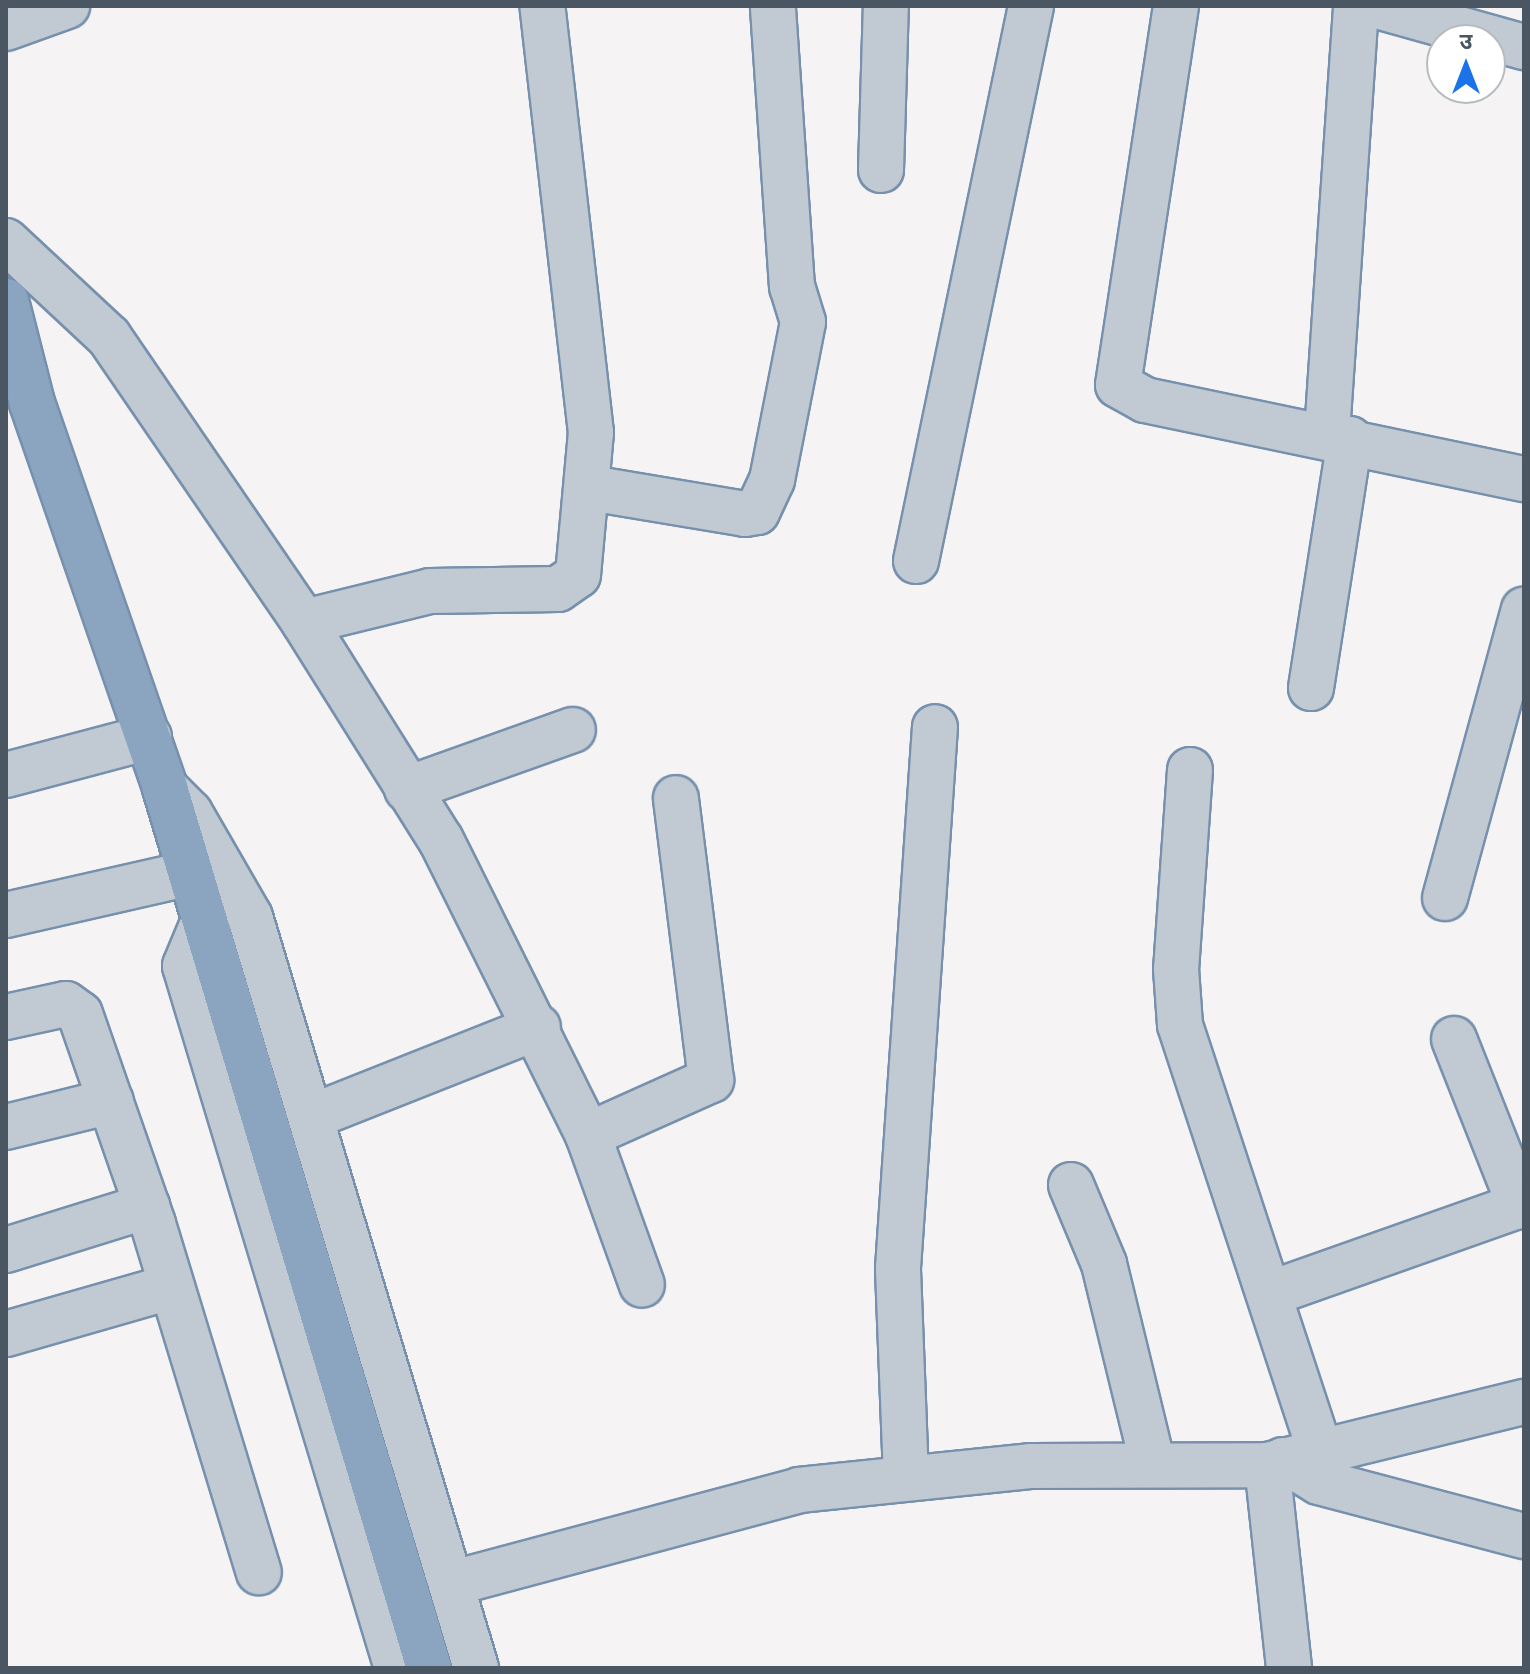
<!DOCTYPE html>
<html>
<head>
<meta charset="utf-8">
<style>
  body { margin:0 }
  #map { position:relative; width:1530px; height:1674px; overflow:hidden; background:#f5f3f3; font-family:Roboto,"Noto Sans Devanagari",sans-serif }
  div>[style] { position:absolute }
  .roads { filter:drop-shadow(2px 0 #7690ad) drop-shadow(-2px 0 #7690ad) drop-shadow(0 2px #7690ad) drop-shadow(0 -2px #7690ad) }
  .minor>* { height:44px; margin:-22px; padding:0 22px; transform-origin:22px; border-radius:22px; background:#c1cad2 }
  .highway>* { height:44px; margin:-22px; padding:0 22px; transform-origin:22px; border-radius:22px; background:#8ba5c1 }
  span { translate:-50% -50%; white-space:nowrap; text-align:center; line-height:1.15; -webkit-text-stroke:8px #fff; paint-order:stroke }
  .frame { position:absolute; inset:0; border:8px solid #4a5661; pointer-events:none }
  .north { position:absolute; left:1426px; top:24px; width:80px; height:80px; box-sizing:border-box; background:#fff; border:2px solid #b7bbc0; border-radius:50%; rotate:0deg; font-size:22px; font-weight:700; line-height:32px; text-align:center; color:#4a5661 }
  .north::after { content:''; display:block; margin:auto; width:28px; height:36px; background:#1a73e8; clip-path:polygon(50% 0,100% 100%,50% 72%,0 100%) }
</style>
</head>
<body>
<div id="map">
  <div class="roads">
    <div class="minor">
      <i style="left:1176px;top:6px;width:383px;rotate:98.7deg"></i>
      <i style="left:1118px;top:385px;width:31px;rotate:29deg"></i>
      <i style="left:1145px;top:400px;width:387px;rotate:11.8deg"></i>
      <i style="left:1377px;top:6px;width:153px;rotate:15.6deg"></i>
      <i style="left:6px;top:28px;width:65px;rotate:-19.8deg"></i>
      <i style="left:881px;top:170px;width:164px;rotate:-88.3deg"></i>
      <i style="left:6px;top:241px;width:141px;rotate:43deg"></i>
      <i style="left:109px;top:337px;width:345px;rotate:55.6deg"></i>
      <i style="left:304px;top:622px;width:257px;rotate:57.9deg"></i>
      <i style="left:441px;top:840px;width:330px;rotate:63.5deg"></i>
      <i style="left:588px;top:1135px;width:159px;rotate:70.2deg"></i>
      <i style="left:1327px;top:433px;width:428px;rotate:-86.1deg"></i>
      <i style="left:590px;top:488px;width:157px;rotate:9.5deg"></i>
      <i style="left:745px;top:514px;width:12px;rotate:-9deg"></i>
      <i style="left:757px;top:512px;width:35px;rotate:-65deg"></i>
      <i style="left:772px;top:480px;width:161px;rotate:-78.9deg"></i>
      <i style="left:803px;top:322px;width:37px;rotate:-107deg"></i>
      <i style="left:792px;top:287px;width:282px;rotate:-93.9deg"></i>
      <i style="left:916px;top:561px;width:567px;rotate:-78.29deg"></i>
      <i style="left:304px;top:622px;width:130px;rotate:-13.8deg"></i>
      <i style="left:430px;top:591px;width:128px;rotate:-0.9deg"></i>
      <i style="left:558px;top:589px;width:24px;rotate:-35deg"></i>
      <i style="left:578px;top:575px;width:143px;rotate:-84.8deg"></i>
      <i style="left:591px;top:433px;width:430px;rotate:-96.5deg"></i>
      <i style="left:1311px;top:688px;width:252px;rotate:-81.1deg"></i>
      <i style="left:1190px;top:770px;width:199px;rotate:94deg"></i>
      <i style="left:1176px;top:969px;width:56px;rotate:85.9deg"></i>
      <i style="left:1180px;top:1025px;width:448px;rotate:71.8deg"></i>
      <i style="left:6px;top:775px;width:148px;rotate:-14.9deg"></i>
      <i style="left:165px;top:788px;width:35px;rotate:45deg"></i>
      <i style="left:190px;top:813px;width:120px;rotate:60deg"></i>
      <i style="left:250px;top:917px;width:784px;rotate:73.25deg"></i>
      <i style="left:407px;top:789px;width:176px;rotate:-19.6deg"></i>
      <i style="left:1445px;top:898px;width:299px;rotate:-74.7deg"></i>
      <i style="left:6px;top:915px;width:190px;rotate:-12.8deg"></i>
      <i style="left:205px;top:918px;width:52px;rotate:112.6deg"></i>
      <i style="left:185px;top:966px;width:733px;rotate:73.2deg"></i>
      <i style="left:6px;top:1017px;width:61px;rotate:-12.2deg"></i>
      <i style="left:66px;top:1004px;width:17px;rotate:36deg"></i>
      <i style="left:80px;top:1014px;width:222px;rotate:70.8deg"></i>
      <i style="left:153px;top:1224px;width:364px;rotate:73.1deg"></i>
      <i style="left:1454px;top:1039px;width:180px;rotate:68.4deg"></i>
      <i style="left:311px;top:1117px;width:244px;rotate:-21.6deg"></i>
      <i style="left:6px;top:1127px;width:108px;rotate:-13.9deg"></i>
      <i style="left:588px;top:1135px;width:135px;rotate:-24.1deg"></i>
      <i style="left:711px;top:1080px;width:284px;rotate:-97.1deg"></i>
      <i style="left:1071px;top:1185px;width:86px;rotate:67.3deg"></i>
      <i style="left:1104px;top:1264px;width:207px;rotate:76.3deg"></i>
      <i style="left:6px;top:1250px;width:148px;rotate:-17.3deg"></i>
      <i style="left:1272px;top:1293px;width:267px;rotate:-19.5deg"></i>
      <i style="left:6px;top:1334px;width:171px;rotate:-16deg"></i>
      <i style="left:1283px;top:1460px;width:42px;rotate:31.4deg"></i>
      <i style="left:1319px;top:1482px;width:212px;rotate:14.8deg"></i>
      <i style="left:1267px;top:1465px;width:204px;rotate:83.8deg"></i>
      <i style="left:906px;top:1478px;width:210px;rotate:-92.2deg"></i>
      <i style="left:898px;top:1268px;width:542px;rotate:-86.09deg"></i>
      <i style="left:453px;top:1583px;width:358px;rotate:-15deg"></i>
      <i style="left:799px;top:1490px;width:232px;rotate:-5.9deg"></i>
      <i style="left:1030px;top:1466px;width:237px;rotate:-0.2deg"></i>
      <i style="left:1267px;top:1465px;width:265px;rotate:-13.8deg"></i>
    </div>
    <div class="highway">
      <i style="left:6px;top:301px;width:105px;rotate:75.7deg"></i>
      <i style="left:32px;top:403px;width:407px;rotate:70.9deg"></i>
      <i style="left:165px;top:788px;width:919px;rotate:73.3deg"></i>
    </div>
  </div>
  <div class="frame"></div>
  <div class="north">उ</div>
</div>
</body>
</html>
